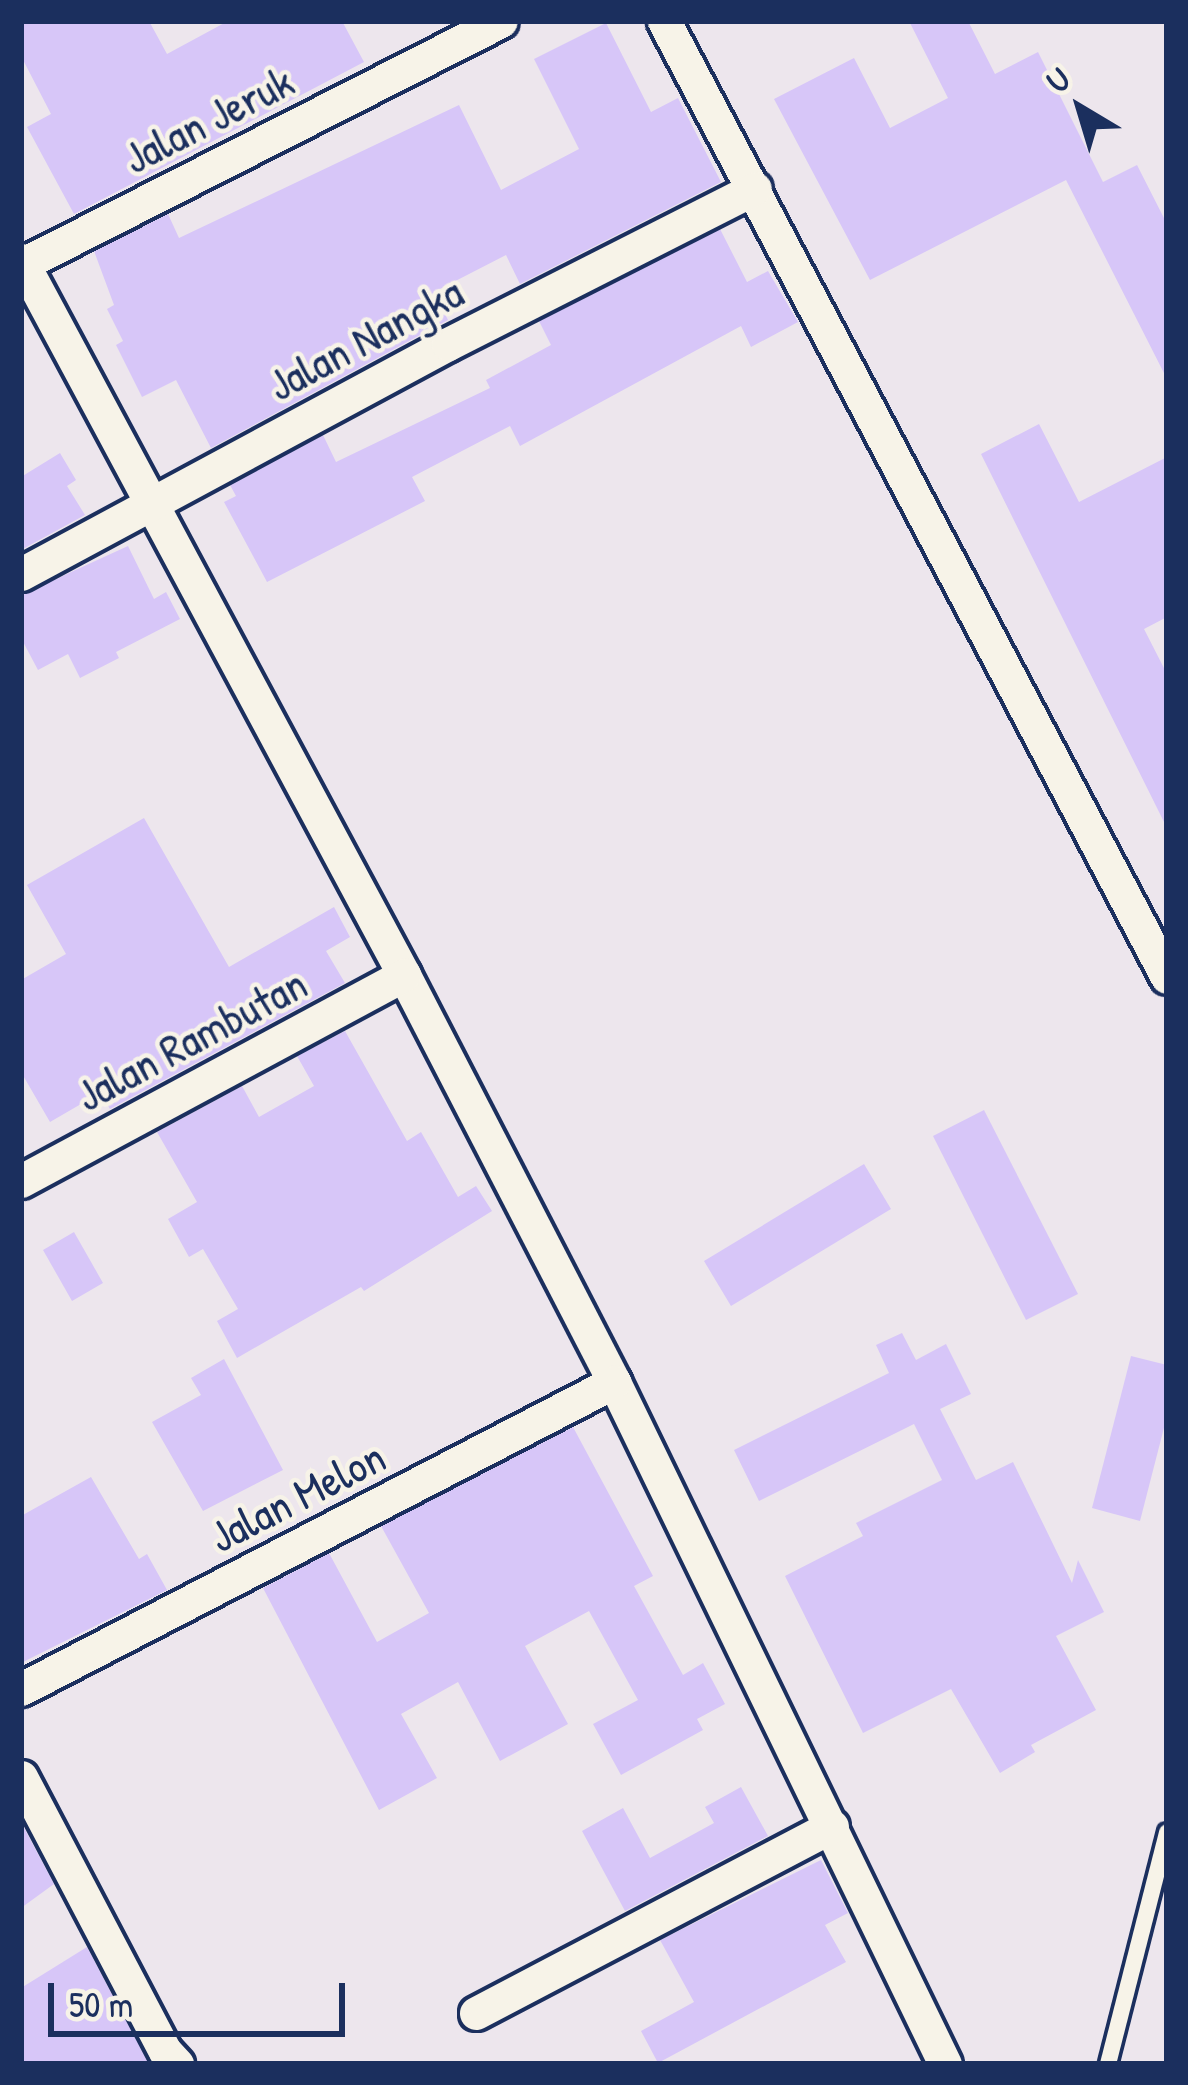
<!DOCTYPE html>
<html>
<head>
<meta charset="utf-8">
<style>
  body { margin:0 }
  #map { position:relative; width:1188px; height:2085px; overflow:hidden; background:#ede6ed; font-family:"Patrick Hand",sans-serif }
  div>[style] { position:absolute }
  .building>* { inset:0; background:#d7c6f8 }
  .roads { filter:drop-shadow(3px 0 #1b2f5e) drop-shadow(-3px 0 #1b2f5e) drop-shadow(0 3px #1b2f5e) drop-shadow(0 -3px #1b2f5e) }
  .lane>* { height:16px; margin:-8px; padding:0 8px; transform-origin:8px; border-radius:8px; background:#f7f3e8 }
  .street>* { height:33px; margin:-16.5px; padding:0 16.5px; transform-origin:16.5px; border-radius:16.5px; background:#f7f3e8 }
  span { translate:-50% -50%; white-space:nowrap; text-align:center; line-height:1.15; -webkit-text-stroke:9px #f7f3e8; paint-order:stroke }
  .street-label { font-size:45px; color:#1b2f5e }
  .frame { position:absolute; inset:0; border:24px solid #1b2f5e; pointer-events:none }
  .north { position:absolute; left:1020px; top:48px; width:120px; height:120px; -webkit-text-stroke:9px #f7f3e8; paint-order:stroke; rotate:322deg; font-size:33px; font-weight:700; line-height:48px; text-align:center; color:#1b2f5e }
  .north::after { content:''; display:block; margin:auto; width:42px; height:54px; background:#1b2f5e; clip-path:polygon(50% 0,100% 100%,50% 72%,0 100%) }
  .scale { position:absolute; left:48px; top:1983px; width:297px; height:54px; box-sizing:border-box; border:6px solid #1b2f5e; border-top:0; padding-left:15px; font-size:36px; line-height:42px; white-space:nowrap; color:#1b2f5e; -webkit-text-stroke:9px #f7f3e8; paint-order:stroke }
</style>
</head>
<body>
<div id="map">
  <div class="building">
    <i style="clip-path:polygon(21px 21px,149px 21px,167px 54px,228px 21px,342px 21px,364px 62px,74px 214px,27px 127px,51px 114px,21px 56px)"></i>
    <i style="clip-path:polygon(909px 21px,968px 21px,995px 74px,1038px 52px,1103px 182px,1137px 165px,1167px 224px,1167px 379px,1066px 180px,870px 280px,774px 99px,854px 58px,890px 128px,948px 98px)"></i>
    <i style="clip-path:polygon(606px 23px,651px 112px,678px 98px,721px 182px,520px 284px,506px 255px,434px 292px,448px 320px,211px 448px,176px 380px,142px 397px,116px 345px,123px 341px,107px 309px,114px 305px,94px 251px,168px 214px,179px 238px,459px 105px,501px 190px,579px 149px,534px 59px)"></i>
    <i style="clip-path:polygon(720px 229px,747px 282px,768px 271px,798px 322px,751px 347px,741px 326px,520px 446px,510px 426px,412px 477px,425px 501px,267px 582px,224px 502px,236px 496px,230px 485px,323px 435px,336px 462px,490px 388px,486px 380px,551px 345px,539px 321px)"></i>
    <i style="clip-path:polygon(1039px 424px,1079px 502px,1167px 457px,1167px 617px,1144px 629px,1167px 674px,1167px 828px,981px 454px)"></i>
    <i style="clip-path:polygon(60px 453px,76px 480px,67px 486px,85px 515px,21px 550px,21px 477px)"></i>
    <i style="clip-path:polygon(128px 546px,154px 599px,166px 592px,180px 619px,116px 652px,119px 658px,80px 678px,68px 654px,38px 670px,21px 638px,21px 595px)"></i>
    <i style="clip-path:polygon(144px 818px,229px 967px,334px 907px,350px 937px,326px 951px,345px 983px,110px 1109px,100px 1093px,50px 1122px,21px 1072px,21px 980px,66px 954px,27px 885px)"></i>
    <i style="clip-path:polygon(345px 1031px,407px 1141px,421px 1132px,458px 1197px,476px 1186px,492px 1211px,364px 1291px,361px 1287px,237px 1358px,217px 1321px,238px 1309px,203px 1249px,189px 1257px,168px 1219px,197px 1202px,157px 1132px,242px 1086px,259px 1117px,314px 1086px,297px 1056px)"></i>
    <i style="clip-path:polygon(984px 1110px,1078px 1294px,1026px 1320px,933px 1136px)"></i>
    <i style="clip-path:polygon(864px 1164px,891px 1209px,731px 1306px,704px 1261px)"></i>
    <i style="clip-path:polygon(74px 1232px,103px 1283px,72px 1301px,43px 1250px)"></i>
    <i style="clip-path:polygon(902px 1333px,916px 1360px,946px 1344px,971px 1394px,940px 1409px,976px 1480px,1013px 1462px,1072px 1583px,1078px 1560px,1104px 1612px,1056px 1636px,1096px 1710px,1031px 1745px,1035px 1752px,1000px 1773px,951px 1689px,863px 1733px,785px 1576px,863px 1536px,856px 1523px,942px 1480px,914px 1424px,759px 1501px,734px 1450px,889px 1373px,876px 1345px)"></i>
    <i style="clip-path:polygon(1131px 1356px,1167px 1365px,1167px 1416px,1140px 1521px,1092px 1508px)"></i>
    <i style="clip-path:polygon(224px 1359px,283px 1470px,203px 1511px,152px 1422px,201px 1395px,191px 1378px)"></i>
    <i style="clip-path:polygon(573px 1427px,653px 1576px,634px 1586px,683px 1675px,703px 1663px,725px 1704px,697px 1719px,703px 1730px,621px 1775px,593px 1724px,638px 1700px,589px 1611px,525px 1646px,568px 1724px,500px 1761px,458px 1682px,401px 1714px,437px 1778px,379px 1810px,263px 1588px,329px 1553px,377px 1642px,429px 1613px,381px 1526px)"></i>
    <i style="clip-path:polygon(91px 1477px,139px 1559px,147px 1554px,167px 1590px,21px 1663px,21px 1516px)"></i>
    <i style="clip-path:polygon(741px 1787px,768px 1836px,625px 1911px,582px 1831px,623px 1808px,650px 1858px,714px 1823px,705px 1807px)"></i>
    <i style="clip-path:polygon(21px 1822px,54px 1884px,21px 1908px)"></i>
    <i style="clip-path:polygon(821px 1860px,848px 1913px,825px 1925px,846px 1962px,658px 2063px,641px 2031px,694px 2002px,660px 1940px)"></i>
    <i style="clip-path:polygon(87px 1947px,149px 2064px,21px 2064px,21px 1988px)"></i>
  </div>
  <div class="roads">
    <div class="lane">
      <i style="left:1108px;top:2064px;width:239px;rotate:-75.7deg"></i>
    </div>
    <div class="street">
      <i style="left:664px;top:21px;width:1080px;rotate:62.25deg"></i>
      <i style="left:21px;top:260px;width:811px;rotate:61.82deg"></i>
      <i style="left:404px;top:975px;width:458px;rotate:62.7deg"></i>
      <i style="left:614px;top:1382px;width:758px;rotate:64.11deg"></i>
      <i style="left:21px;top:265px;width:538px;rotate:-26.95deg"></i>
      <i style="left:21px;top:574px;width:485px;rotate:-28.3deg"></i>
      <i style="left:448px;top:344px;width:344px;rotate:-26.9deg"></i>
      <i style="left:21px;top:1181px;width:435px;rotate:-28.3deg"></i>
      <i style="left:21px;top:1689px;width:668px;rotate:-27.37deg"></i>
      <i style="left:21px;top:1777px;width:310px;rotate:62.3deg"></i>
      <i style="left:165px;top:2051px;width:18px;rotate:47deg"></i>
      <i style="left:476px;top:2013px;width:402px;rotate:-27.7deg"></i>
    </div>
  </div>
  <div class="street-label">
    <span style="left:208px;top:119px;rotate:-27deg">Jalan Jeruk</span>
    <span style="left:365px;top:338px;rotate:-28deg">Jalan Nangka</span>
    <span style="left:191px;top:1039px;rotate:-28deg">Jalan Rambutan</span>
    <span style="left:297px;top:1496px;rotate:-27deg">Jalan Melon</span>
  </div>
  <div class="frame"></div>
  <div class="north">U</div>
  <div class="scale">50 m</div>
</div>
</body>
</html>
